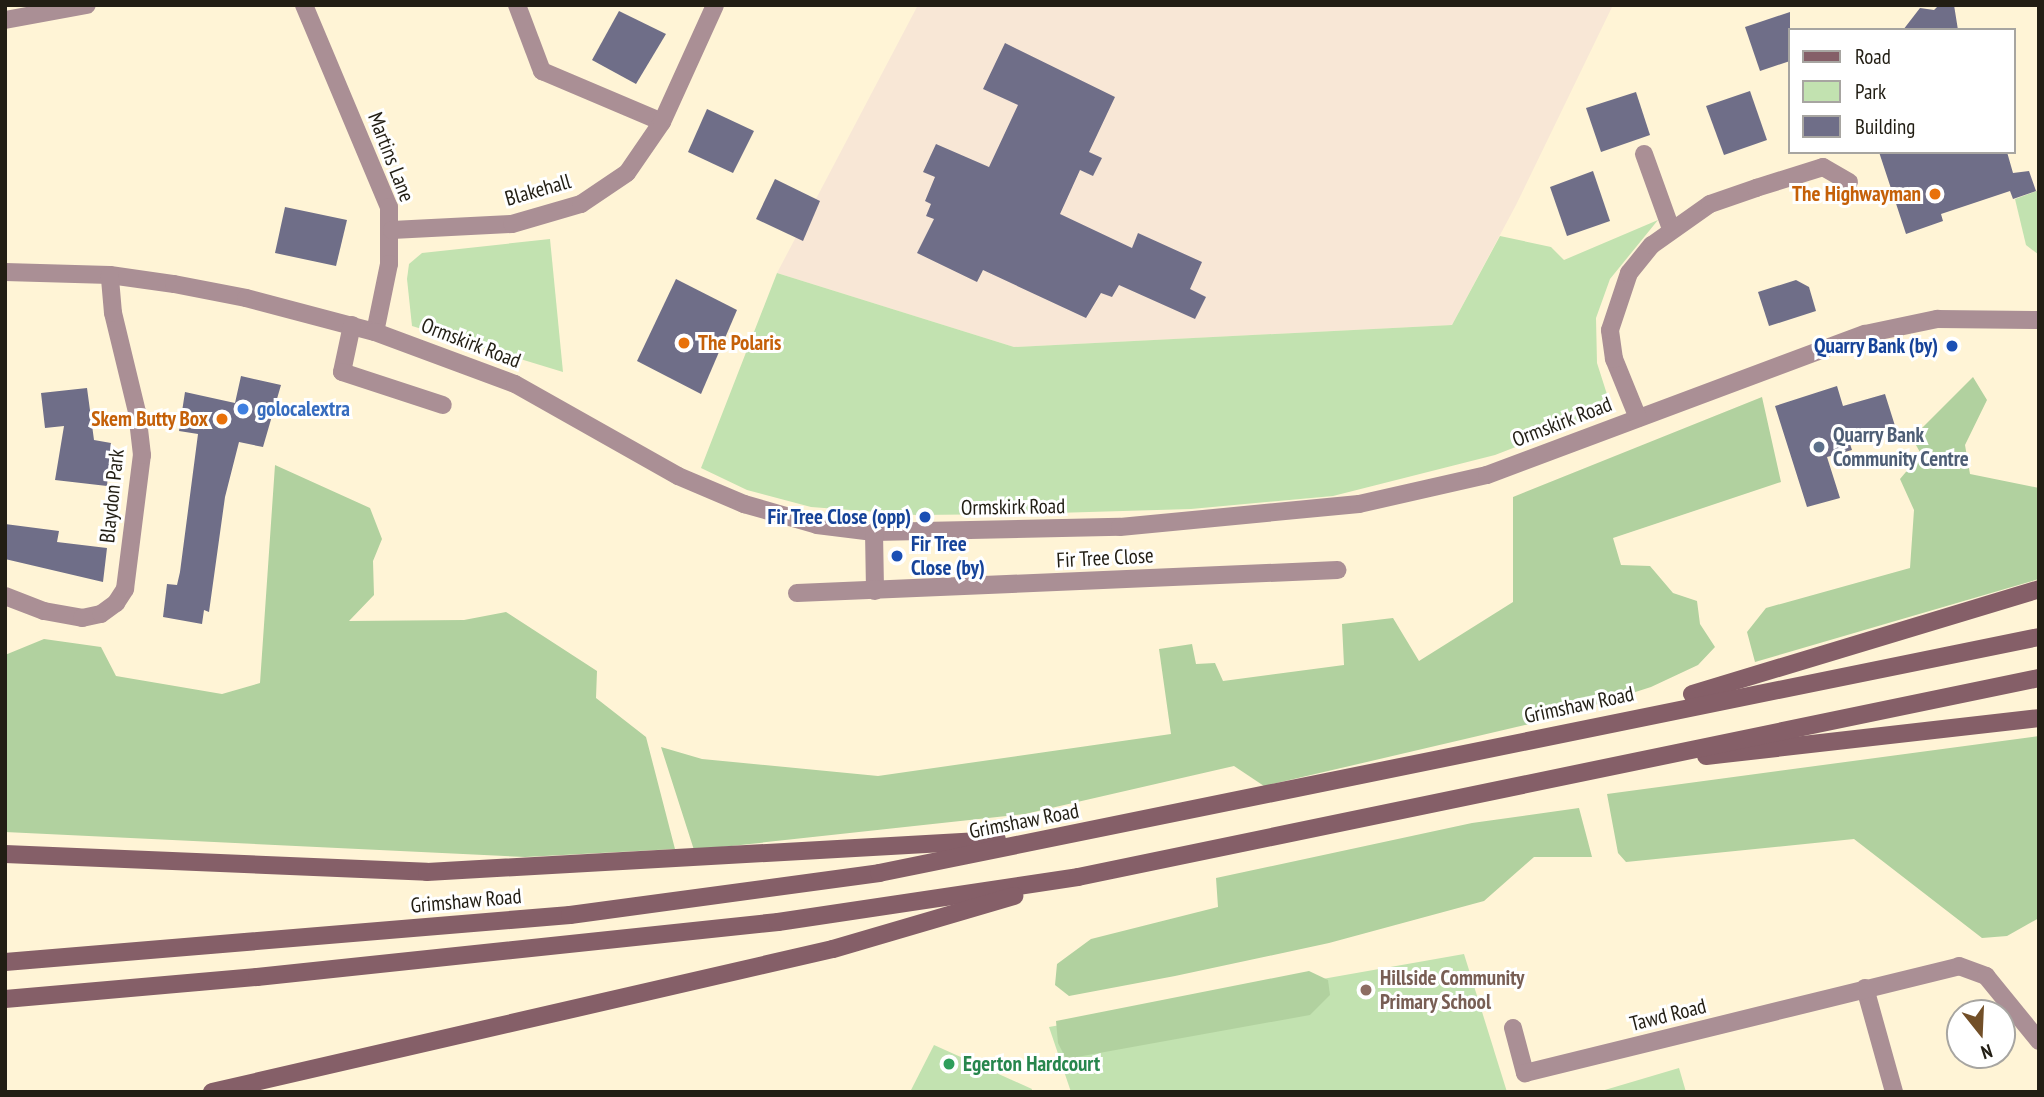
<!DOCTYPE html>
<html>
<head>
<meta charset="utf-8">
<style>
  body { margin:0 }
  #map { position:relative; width:2044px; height:1097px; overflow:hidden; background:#fff4d6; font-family:"PT Sans Narrow",sans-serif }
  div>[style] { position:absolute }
  .education>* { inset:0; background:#f8e7d6 }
  .green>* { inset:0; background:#c2e2b0 }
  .forest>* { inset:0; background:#b1d19f }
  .building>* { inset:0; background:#6f6e88 }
  .minor>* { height:18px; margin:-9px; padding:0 9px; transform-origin:9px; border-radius:9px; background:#aa8f95 }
  .secondary>* { height:18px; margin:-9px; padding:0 9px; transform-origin:9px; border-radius:9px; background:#855f68 }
  .dots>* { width:19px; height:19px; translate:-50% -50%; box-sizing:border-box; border:4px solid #fff; border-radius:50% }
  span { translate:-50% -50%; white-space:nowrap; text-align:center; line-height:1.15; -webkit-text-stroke:6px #fff; paint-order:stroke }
  .street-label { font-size:21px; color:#221e14 }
  .food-label { font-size:21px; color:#c56008; font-weight:700 }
  .right { translate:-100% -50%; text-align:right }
  .left { translate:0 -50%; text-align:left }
  .transit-label { font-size:21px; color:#164399; font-weight:700 }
  .shop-label { font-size:21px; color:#366cbe; font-weight:700 }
  .service-label { font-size:21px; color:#4e5e75; font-weight:700 }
  .education-label { font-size:21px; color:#785e54; font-weight:700 }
  .leisure-label { font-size:21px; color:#27864d; font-weight:700 }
  .frame { position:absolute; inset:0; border:7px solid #221e14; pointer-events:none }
  .legend { position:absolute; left:1788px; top:28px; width:228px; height:126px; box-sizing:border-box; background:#fff; border:2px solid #a7a5a1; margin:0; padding:9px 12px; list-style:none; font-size:21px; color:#221e14 }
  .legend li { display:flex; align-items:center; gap:14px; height:35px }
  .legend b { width:35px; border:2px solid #a7a5a1 }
  .north { position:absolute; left:1946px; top:999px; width:70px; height:70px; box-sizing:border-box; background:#fff; border:2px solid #a7a5a1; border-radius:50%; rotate:162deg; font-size:19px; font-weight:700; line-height:28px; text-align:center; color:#221e14 }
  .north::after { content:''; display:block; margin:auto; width:24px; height:32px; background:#724f28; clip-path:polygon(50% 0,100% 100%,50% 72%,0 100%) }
</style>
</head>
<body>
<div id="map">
  <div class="education">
    <i style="clip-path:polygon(918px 5px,1613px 5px,1516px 205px,1452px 325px,1014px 347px,777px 273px)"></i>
  </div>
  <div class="green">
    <i style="clip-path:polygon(2039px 190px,2039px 255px,2026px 245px,2015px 199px)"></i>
    <i style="clip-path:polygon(1658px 220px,1610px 279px,1596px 318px,1597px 363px,1612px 410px,1495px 455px,1333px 496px,1191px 509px,1021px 514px,916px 515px,811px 507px,747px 490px,701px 468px,777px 273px,1014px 347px,1452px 325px,1500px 236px,1551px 247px,1564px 260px)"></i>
    <i style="clip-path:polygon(550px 239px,563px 372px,412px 326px,407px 279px,409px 264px,422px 253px)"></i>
    <i style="clip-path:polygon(1464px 954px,1507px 1092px,1071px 1092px,1049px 1027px)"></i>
    <i style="clip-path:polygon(934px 1045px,1032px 1089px,1031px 1092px,910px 1092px)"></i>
    <i style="clip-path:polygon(1679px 1068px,1686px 1092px,1598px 1092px)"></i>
  </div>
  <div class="forest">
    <i style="clip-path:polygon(1973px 377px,1987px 400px,1965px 445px,1970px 474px,2039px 488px,2039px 579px,1755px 662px,1747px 632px,1766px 608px,1910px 568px,1914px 510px,1900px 479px,1921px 454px,1912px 438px)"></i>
    <i style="clip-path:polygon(1762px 397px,1781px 482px,1613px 538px,1621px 565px,1650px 566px,1673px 593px,1697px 601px,1700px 624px,1715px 647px,1698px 665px,1651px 687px,1551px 719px,1264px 786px,1234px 766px,1025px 814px,694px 850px,661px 747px,702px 759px,878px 776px,1171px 734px,1159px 649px,1192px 644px,1196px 664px,1215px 663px,1223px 681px,1344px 665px,1342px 624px,1393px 618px,1419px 661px,1513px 602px,1513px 497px)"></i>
    <i style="clip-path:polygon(275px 465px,370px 508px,382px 539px,373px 561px,374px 595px,349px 621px,464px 620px,506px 612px,597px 671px,596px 698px,646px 737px,675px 849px,525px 857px,5px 832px,5px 655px,44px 639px,101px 647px,116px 676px,222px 694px,260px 683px)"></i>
    <i style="clip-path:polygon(2039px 736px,2039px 918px,2007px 936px,1982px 938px,1854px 839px,1626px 862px,1618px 853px,1607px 794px)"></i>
    <i style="clip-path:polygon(1579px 808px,1592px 857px,1534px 857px,1484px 901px,1329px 943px,1175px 976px,1069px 996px,1055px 985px,1057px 964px,1091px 939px,1218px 907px,1216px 878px,1472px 823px)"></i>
    <i style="clip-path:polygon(1309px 971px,1328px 980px,1330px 995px,1310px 1015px,1066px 1059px,1058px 1043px,1056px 1021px)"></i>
  </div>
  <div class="building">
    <i style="clip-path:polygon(1939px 5px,1954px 5px,1958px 30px,1903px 30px,1920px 8px,1934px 10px)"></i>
    <i style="clip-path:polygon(619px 11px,666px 34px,636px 84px,592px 60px)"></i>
    <i style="clip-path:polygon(1790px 12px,1790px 61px,1760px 71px,1745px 27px)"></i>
    <i style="clip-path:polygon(1005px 43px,1115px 97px,1089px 152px,1102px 158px,1093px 176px,1080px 170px,1060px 214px,1132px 248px,1138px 233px,1202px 262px,1190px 289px,1206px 297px,1195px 319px,1119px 285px,1112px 297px,1101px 293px,1086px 318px,983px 270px,977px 282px,917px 253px,934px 219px,926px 216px,931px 204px,925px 201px,935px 177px,923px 172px,936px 144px,989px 167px,1018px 105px,983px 89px)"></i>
    <i style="clip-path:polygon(1750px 91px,1767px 140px,1724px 155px,1706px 106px)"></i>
    <i style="clip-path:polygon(1636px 92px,1650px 135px,1601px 152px,1586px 108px)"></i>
    <i style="clip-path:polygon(707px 109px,754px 131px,733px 173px,688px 152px)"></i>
    <i style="clip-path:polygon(1879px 152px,2007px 152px,2013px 173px,2029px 171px,2036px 191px,2013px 199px,2010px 191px,1941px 214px,1943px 221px,1906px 234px)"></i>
    <i style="clip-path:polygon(1593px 171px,1610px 221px,1567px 236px,1550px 187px)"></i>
    <i style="clip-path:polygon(775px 179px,820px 201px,803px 241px,756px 219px)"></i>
    <i style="clip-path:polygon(285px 207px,347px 220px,336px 266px,275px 253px)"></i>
    <i style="clip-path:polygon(676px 279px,737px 310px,701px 394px,637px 361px)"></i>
    <i style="clip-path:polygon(1796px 280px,1809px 287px,1816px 311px,1769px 326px,1758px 292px)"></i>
    <i style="clip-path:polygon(241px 376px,281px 385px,263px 447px,239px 442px,225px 497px,209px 612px,204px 610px,202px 624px,163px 617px,167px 584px,177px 585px,180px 572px,198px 434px,179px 431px,185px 392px,235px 403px)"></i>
    <i style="clip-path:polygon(1837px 386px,1843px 406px,1885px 394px,1896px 429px,1850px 444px,1852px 450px,1827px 457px,1840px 498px,1807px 507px,1775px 406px)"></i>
    <i style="clip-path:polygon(87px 388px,94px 440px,111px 443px,107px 486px,55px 480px,64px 426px,45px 428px,41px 393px)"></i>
    <i style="clip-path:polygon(5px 524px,59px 531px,57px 542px,107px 548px,103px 582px,5px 559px)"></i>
  </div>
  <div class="minor">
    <i style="left:304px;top:5px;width:219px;rotate:67.2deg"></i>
    <i style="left:389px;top:207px;width:57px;rotate:90deg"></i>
    <i style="left:389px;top:264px;width:69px;rotate:101.6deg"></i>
    <i style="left:517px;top:5px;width:71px;rotate:69.3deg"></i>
    <i style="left:542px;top:71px;width:130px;rotate:23deg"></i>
    <i style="left:5px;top:20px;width:83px;rotate:-10.4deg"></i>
    <i style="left:1644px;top:154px;width:80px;rotate:70.2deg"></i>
    <i style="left:392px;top:230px;width:120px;rotate:-2.9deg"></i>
    <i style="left:512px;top:224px;width:72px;rotate:-16.2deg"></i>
    <i style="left:581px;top:204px;width:55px;rotate:-34deg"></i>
    <i style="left:627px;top:173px;width:62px;rotate:-55.5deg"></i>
    <i style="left:662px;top:122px;width:128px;rotate:-65.6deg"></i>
    <i style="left:5px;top:272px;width:105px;rotate:1.6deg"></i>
    <i style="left:110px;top:275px;width:65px;rotate:8deg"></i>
    <i style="left:174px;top:284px;width:73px;rotate:11deg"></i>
    <i style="left:246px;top:298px;width:133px;rotate:14.8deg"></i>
    <i style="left:375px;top:332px;width:149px;rotate:20.4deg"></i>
    <i style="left:515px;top:384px;width:187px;rotate:29.4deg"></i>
    <i style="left:678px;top:476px;width:72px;rotate:23deg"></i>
    <i style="left:744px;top:504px;width:76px;rotate:16deg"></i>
    <i style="left:817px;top:525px;width:57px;rotate:7deg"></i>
    <i style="left:874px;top:532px;width:246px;rotate:-1.2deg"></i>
    <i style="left:1120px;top:527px;width:240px;rotate:-5.5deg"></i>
    <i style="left:1359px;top:504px;width:131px;rotate:-12.8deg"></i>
    <i style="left:1487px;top:475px;width:403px;rotate:-20.5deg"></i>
    <i style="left:1865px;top:334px;width:74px;rotate:-11.8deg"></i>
    <i style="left:1937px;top:319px;width:102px;rotate:0.6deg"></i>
    <i style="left:352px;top:325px;width:48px;rotate:102deg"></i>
    <i style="left:342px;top:372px;width:106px;rotate:18.1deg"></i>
    <i style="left:1638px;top:418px;width:64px;rotate:-112.1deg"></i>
    <i style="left:1614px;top:359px;width:29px;rotate:-98deg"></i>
    <i style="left:1610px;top:330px;width:60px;rotate:-71.6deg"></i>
    <i style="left:1629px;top:273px;width:36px;rotate:-51deg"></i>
    <i style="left:1652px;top:245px;width:71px;rotate:-35.3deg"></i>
    <i style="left:1710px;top:204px;width:49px;rotate:-19.2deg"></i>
    <i style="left:1756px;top:188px;width:70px;rotate:-17.4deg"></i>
    <i style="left:1823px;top:167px;width:30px;rotate:30deg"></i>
    <i style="left:874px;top:532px;width:59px;rotate:89deg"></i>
    <i style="left:797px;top:593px;width:541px;rotate:-2.43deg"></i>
    <i style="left:5px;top:596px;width:42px;rotate:21deg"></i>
    <i style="left:44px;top:611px;width:39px;rotate:10deg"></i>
    <i style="left:82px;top:618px;width:19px;rotate:-12deg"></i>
    <i style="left:101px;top:614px;width:19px;rotate:-36deg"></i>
    <i style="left:116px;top:603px;width:17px;rotate:-57deg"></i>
    <i style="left:125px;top:589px;width:135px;rotate:-82.8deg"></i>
    <i style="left:142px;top:455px;width:43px;rotate:-96.6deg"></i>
    <i style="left:137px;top:412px;width:102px;rotate:-103.6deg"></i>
    <i style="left:113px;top:313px;width:38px;rotate:-95deg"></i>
    <i style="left:1865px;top:988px;width:108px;rotate:74.4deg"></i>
    <i style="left:1513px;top:1028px;width:47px;rotate:75.1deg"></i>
    <i style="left:1525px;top:1073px;width:447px;rotate:-13.8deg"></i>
    <i style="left:1959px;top:966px;width:29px;rotate:20deg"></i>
    <i style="left:1986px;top:976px;width:84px;rotate:50.8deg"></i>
  </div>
  <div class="secondary">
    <i style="left:1692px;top:694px;width:363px;rotate:-16.8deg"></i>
    <i style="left:1706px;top:756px;width:335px;rotate:-6.5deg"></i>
    <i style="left:5px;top:854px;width:422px;rotate:2.4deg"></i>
    <i style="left:427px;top:872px;width:571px;rotate:-3.21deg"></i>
    <i style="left:5px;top:962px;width:567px;rotate:-4.76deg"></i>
    <i style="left:570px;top:915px;width:312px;rotate:-7.7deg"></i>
    <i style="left:879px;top:873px;width:1184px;rotate:-11.5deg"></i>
    <i style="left:5px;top:999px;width:253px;rotate:-5deg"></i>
    <i style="left:257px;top:977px;width:524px;rotate:-6.03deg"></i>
    <i style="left:778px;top:922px;width:303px;rotate:-8.5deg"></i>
    <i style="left:1078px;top:877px;width:981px;rotate:-11.7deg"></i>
    <i style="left:212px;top:1092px;width:637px;rotate:-12.97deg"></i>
    <i style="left:833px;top:949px;width:189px;rotate:-16.3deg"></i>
  </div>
  <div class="dots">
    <i style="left:1935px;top:194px;background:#e8710a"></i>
    <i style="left:684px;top:343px;background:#e8710a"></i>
    <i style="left:1952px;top:346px;background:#1a4fb4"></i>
    <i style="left:243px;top:409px;background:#3f7fe0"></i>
    <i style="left:222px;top:419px;background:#e8710a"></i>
    <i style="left:1819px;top:447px;background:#5c6f8a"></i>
    <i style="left:925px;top:517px;background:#1a4fb4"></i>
    <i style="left:897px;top:556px;background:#1a4fb4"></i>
    <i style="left:1366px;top:990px;background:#8d6e63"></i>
    <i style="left:949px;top:1064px;background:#2e9e5b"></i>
  </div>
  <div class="street-label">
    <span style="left:391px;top:157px;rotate:69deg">Martins Lane</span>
    <span style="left:538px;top:190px;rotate:-16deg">Blakehall</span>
    <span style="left:471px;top:343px;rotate:21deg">Ormskirk Road</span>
    <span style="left:1562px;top:422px;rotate:-21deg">Ormskirk Road</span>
    <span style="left:112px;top:496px;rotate:-84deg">Blaydon Park</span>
    <span style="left:1013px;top:507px;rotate:-1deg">Ormskirk Road</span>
    <span style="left:1105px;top:558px;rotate:-3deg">Fir Tree Close</span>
    <span style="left:1579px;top:705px;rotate:-12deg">Grimshaw Road</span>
    <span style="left:1024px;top:821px;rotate:-11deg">Grimshaw Road</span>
    <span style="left:466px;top:901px;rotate:-5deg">Grimshaw Road</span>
    <span style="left:1668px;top:1015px;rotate:-14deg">Tawd Road</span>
  </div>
  <div class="food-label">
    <span class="right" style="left:1921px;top:194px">The Highwayman</span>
    <span class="left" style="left:698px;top:343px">The Polaris</span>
    <span class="right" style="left:208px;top:419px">Skem Butty Box</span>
  </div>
  <div class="transit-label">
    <span class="right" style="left:1938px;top:346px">Quarry Bank (by)</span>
    <span class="right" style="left:911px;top:517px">Fir Tree Close (opp)</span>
    <span class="left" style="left:911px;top:556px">Fir Tree<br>Close (by)</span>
  </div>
  <div class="shop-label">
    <span class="left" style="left:257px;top:409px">golocalextra</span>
  </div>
  <div class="service-label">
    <span class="left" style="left:1833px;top:447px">Quarry Bank<br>Community Centre</span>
  </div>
  <div class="education-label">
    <span class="left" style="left:1380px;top:990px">Hillside Community<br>Primary School</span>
  </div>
  <div class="leisure-label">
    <span class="left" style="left:963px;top:1064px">Egerton Hardcourt</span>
  </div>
  <div class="frame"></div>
  <ul class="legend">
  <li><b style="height:9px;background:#855f68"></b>Road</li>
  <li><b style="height:19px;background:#c2e2b0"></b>Park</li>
  <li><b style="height:19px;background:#6f6e88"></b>Building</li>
  </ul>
  <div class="north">N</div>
</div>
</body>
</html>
